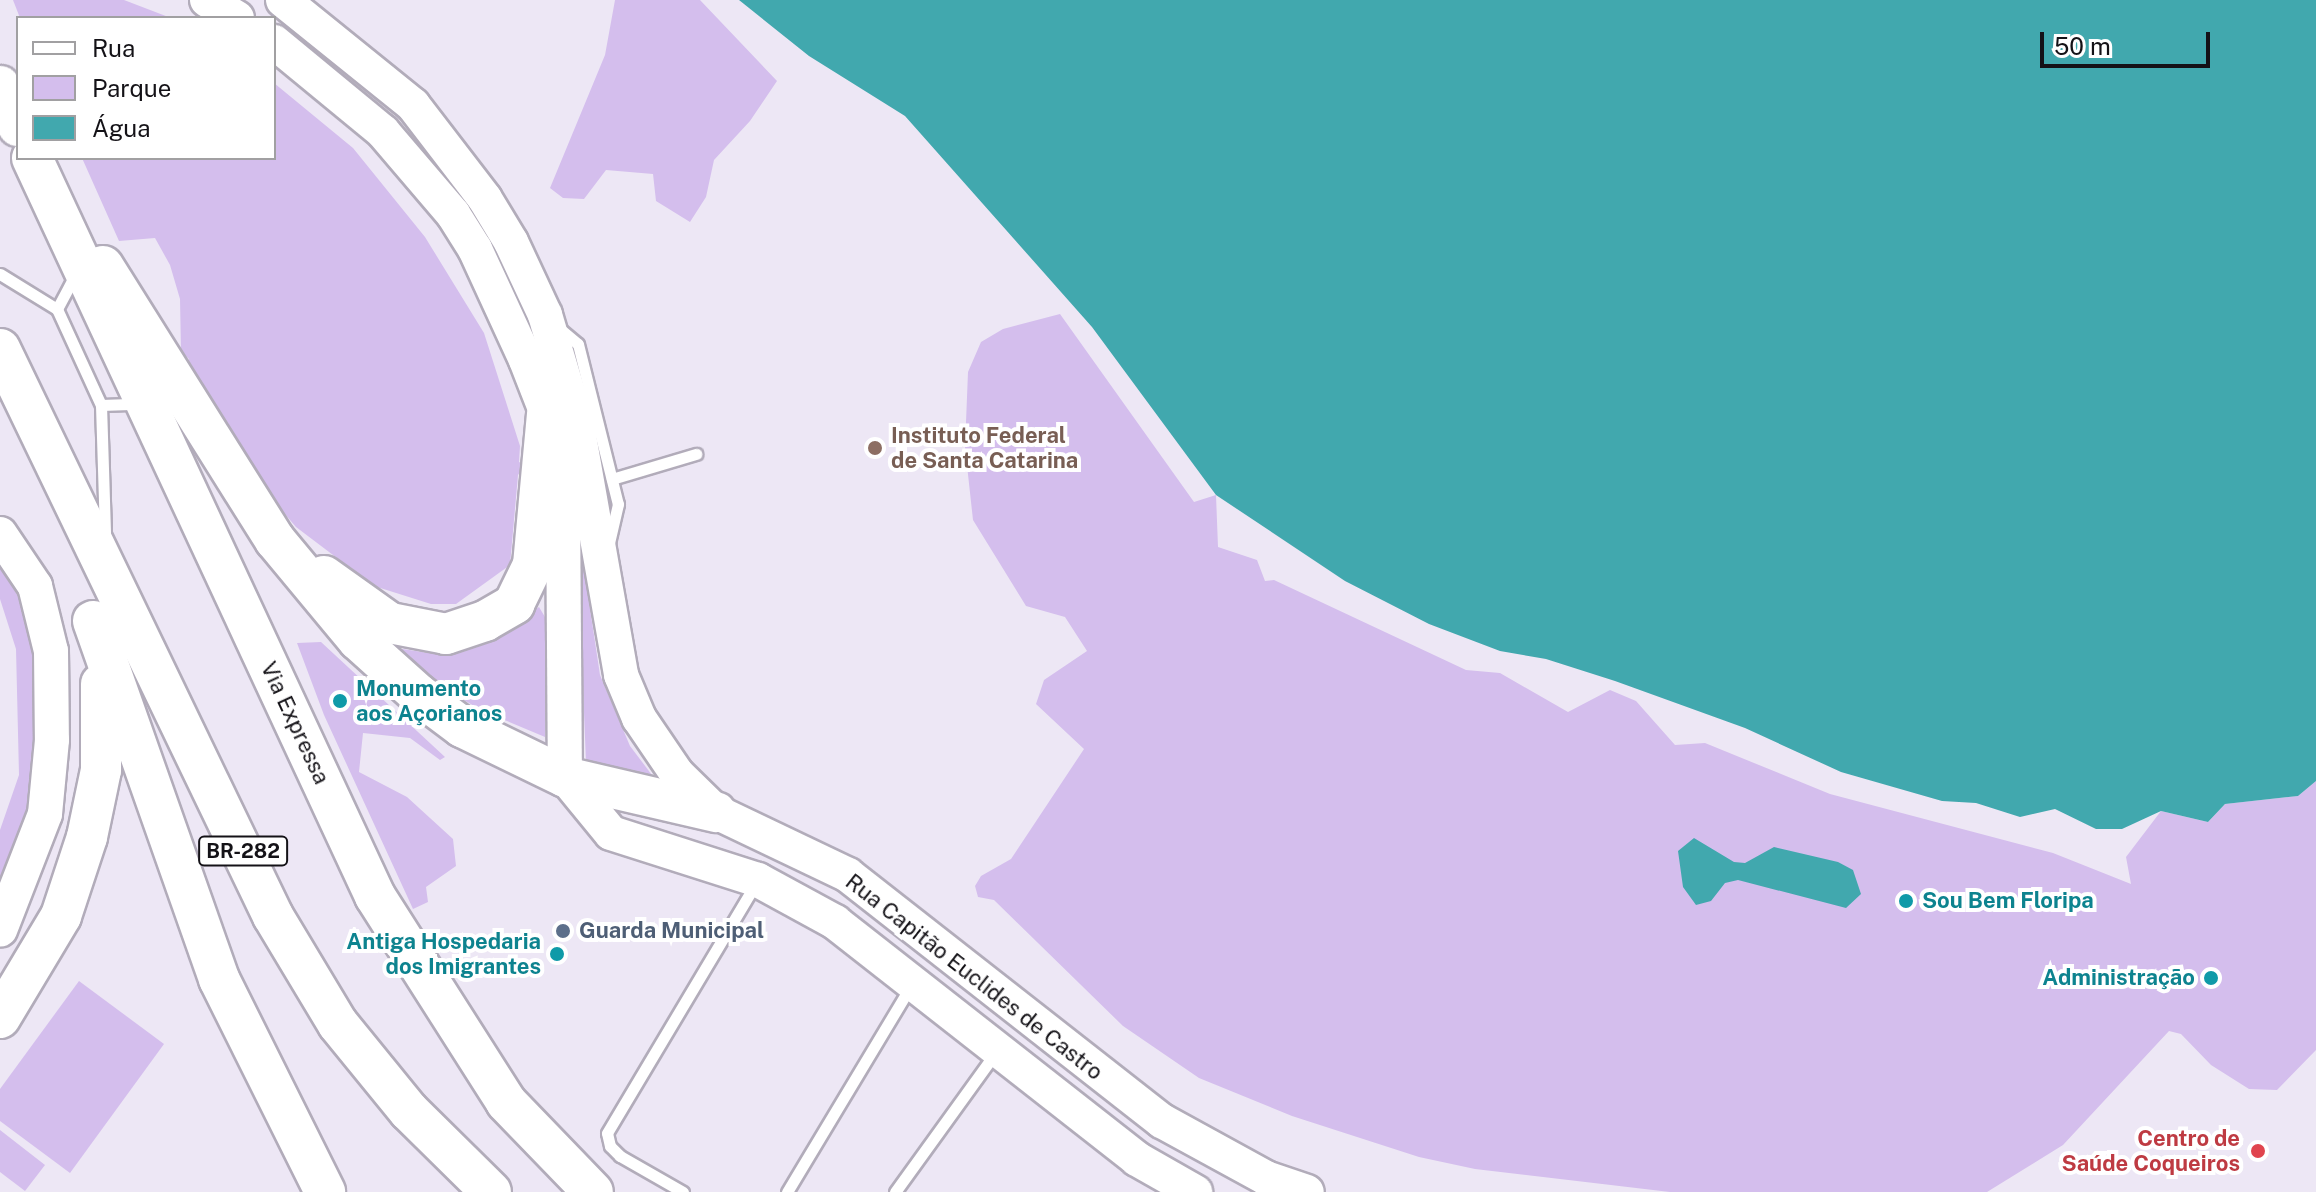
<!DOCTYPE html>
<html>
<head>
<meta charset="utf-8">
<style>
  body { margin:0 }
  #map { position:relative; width:2316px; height:1192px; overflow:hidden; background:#ede7f5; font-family:"Public Sans",sans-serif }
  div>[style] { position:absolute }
  .green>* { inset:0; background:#d4beed }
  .water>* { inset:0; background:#41a8ae }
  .roads { filter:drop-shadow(2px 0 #b2acba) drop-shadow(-2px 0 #b2acba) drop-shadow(0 2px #b2acba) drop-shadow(0 -2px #b2acba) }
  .service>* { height:11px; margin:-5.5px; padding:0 5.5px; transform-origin:5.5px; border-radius:5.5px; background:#fff }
  .primary>* { height:34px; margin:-17px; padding:0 17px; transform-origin:17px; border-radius:17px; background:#fff }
  .motorway>* { height:40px; margin:-20px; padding:0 20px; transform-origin:20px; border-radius:20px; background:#fff }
  .dots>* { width:22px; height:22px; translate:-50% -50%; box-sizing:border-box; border:4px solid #fff; border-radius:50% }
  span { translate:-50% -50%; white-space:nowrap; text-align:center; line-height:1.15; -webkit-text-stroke:8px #fff; paint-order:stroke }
  .shield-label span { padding:2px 6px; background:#fff; border:2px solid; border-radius:6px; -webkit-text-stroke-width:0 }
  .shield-label { font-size:20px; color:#141217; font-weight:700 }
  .education-label { font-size:22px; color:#785e54; font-weight:700 }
  .left { translate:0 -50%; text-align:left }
  .culture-label { font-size:22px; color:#0d838f; font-weight:700 }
  .right { translate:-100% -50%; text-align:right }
  .street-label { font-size:22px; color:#141217 }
  .service-label { font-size:22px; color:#4e5e75; font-weight:700 }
  .health-label { font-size:22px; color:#be3a42; font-weight:700 }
  .legend { position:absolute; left:16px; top:16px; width:260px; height:144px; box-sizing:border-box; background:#fff; border:2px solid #a1a0a2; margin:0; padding:10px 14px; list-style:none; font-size:24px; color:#141217 }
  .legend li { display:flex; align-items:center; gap:16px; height:40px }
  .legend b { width:40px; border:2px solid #a1a0a2 }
  .scale { position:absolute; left:2040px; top:32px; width:170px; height:36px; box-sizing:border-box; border:4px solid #141217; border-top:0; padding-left:10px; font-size:24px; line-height:28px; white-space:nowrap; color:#141217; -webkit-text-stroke:6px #fff; paint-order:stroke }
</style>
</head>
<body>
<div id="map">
  <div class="green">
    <i style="clip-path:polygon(13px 0,124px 0,171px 18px,20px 18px)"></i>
    <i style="clip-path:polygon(615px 0,700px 0,777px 81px,750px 121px,714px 160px,706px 197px,690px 222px,656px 201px,653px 174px,606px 170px,584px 199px,563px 198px,550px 188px,605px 55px)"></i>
    <i style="clip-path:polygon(274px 83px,353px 148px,425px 237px,484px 333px,520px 446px,519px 462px,525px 465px,518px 475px,510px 565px,456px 604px,431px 604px,374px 586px,296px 527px,244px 466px,183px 365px,189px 359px,181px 352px,180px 299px,170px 265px,155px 238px,119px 241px,82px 158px,274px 158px)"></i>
    <i style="clip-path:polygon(1060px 314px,1194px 502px,1216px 495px,1218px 547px,1257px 560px,1265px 581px,1274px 580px,1466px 670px,1500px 673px,1568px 712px,1610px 690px,1636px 701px,1675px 745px,1705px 743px,1830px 794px,2053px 853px,2131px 884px,2126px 857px,2161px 811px,2208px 822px,2225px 804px,2298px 796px,2316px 781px,2316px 1050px,2277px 1090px,2249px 1089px,2211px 1065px,2181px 1034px,2169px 1031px,2063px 1145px,1987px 1192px,1670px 1192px,1475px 1169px,1419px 1157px,1292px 1116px,1199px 1078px,1123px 1026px,994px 900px,978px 897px,975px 886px,981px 876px,1011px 859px,1084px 749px,1036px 704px,1044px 680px,1087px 651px,1065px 617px,1026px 606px,973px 520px,965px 447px,968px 372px,981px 342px,1003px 329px)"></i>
    <i style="clip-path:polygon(576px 516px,600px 675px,630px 746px,661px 787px,586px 762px)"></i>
    <i style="clip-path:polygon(0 555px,24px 591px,42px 654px,29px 816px,0 901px,0 830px,19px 775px,16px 649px,0 599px)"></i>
    <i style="clip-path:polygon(539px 607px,545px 617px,545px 737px,481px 710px,431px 681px,389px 647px,436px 654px,470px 648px,499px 636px)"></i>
    <i style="clip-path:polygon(321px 642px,445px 757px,440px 760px,410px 738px,363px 733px,359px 772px,407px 797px,453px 839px,456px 866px,426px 887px,428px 902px,413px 909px,324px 715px,297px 643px)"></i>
    <i style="clip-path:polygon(79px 981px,164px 1044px,70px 1173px,0 1121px,0 1089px)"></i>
    <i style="clip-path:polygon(0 1130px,45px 1165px,25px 1191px,0 1172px)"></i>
  </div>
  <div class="water">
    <i style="clip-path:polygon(739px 0,2316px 0,2316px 781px,2298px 796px,2225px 804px,2208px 822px,2161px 811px,2122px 829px,2096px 829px,2055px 809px,2020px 817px,1976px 803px,1942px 801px,1841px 772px,1745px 728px,1615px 681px,1546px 659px,1500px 651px,1429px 624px,1345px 581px,1216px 495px,1092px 327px,905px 116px,809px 56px)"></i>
    <i style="clip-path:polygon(1694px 838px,1734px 862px,1745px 863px,1774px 847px,1838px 862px,1853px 870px,1861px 894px,1846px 908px,1738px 880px,1725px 883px,1711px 901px,1696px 905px,1683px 887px,1678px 851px)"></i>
  </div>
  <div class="roads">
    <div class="service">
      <i style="left:0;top:274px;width:67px;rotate:31.6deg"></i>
      <i style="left:57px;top:309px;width:106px;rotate:65.4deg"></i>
      <i style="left:101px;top:405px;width:127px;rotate:88.2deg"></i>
      <i style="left:57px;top:309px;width:40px;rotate:-62deg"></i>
      <i style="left:560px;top:329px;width:23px;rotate:40deg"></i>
      <i style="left:578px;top:344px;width:165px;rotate:76deg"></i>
      <i style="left:618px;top:504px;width:39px;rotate:103deg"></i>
      <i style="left:101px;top:405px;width:36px;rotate:-2deg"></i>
      <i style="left:612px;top:479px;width:88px;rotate:-16.6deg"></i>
      <i style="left:683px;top:1192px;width:73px;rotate:-150.3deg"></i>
      <i style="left:620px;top:1156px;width:14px;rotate:-135deg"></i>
      <i style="left:610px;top:1146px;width:13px;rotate:-103deg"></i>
      <i style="left:607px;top:1133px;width:291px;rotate:-59.2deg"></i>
      <i style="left:787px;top:1192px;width:240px;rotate:-59deg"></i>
      <i style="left:895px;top:1192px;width:173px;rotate:-54.2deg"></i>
    </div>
    <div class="primary">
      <i style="left:207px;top:0;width:35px;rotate:31deg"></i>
      <i style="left:283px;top:0;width:167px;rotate:38.9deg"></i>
      <i style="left:413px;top:105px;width:118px;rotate:52.5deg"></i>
      <i style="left:485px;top:199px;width:50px;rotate:58.8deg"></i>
      <i style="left:511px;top:242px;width:81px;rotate:65deg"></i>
      <i style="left:545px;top:315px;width:109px;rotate:73.4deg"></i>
      <i style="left:576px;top:419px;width:260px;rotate:80deg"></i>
      <i style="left:621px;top:675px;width:47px;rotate:67.3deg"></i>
      <i style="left:639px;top:718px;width:68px;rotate:55.8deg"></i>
      <i style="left:677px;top:774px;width:54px;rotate:44.3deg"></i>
      <i style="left:716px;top:812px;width:146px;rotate:25.5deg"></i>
      <i style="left:848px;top:875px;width:399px;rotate:38.1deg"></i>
      <i style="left:1162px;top:1121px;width:119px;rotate:28.7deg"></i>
      <i style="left:1266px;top:1178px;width:43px;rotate:18.9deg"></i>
      <i style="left:274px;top:42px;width:141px;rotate:39.5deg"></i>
      <i style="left:383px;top:132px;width:108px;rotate:49.5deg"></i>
      <i style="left:453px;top:214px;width:41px;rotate:57.8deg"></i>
      <i style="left:475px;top:249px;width:122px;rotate:65.3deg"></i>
      <i style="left:526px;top:360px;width:58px;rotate:68.7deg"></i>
      <i style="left:547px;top:414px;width:88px;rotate:79.6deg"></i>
      <i style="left:563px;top:501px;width:276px;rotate:89.6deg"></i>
      <i style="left:565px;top:777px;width:72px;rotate:50.6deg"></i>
      <i style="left:611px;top:833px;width:154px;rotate:17.7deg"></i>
      <i style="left:758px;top:880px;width:88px;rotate:28.6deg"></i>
      <i style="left:835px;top:922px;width:384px;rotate:38.1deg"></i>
      <i style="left:1137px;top:1159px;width:67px;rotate:29.6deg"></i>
      <i style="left:0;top:534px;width:63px;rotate:56.1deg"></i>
      <i style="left:35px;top:586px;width:67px;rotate:76.2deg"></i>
      <i style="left:51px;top:651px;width:89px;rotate:89.4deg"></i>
      <i style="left:52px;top:740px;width:74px;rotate:95.4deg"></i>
      <i style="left:45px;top:814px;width:124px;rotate:111.2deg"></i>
    </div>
    <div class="motorway">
      <i style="left:0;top:86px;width:44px;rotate:65.8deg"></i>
      <i style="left:32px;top:158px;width:814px;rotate:65.07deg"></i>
      <i style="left:375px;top:896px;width:244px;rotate:57.5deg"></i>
      <i style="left:506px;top:1102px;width:125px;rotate:46deg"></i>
      <i style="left:103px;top:266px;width:324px;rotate:57.9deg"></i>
      <i style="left:275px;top:540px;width:130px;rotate:50.3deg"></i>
      <i style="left:358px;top:640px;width:81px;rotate:42deg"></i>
      <i style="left:418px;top:694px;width:55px;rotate:36.9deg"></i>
      <i style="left:462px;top:727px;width:114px;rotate:25.9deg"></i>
      <i style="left:565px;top:777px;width:155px;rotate:13.1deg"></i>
      <i style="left:0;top:349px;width:629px;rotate:64.29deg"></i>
      <i style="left:273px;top:916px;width:126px;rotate:59deg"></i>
      <i style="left:338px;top:1024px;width:112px;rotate:50.8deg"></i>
      <i style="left:409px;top:1111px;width:115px;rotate:44.6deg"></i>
      <i style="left:324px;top:576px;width:81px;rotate:35.5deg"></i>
      <i style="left:390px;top:623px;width:57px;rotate:11.1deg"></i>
      <i style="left:446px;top:634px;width:41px;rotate:-18.4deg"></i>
      <i style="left:485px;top:621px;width:34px;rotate:-30deg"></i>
      <i style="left:514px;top:604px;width:43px;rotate:-64deg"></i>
      <i style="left:533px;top:565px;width:152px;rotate:-84.7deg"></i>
      <i style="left:93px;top:621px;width:380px;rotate:70.6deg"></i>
      <i style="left:219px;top:979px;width:238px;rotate:63.5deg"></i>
      <i style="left:0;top:1018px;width:119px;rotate:-59.1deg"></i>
      <i style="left:61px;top:916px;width:83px;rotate:-71.8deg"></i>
      <i style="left:87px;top:837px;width:68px;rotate:-78.2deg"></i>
      <i style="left:101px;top:770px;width:86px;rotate:-90deg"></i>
    </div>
  </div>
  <div class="dots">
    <i style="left:875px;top:448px;background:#8d6e63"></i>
    <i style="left:340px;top:701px;background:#0f9aa8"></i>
    <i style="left:1906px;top:901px;background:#0f9aa8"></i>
    <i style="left:563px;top:931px;background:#5c6f8a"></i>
    <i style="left:557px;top:954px;background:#0f9aa8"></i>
    <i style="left:2211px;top:978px;background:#0f9aa8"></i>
    <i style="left:2258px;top:1151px;background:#e0444e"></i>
  </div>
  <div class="shield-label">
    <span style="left:243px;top:851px">BR-282</span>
  </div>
  <div class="education-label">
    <span class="left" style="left:891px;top:448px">Instituto Federal<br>de Santa Catarina</span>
  </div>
  <div class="culture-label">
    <span class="left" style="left:356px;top:701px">Monumento<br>aos Açorianos</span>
    <span class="left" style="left:1922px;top:901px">Sou Bem Floripa</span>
    <span class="right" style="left:541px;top:954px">Antiga Hospedaria<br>dos Imigrantes</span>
    <span class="right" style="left:2195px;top:978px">Administração</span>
  </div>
  <div class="street-label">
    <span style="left:295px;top:723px;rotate:65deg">Via Expressa</span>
    <span style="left:974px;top:977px;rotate:38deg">Rua Capitão Euclides de Castro</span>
  </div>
  <div class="service-label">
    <span class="left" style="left:579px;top:931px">Guarda Municipal</span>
  </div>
  <div class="health-label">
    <span class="right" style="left:2240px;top:1151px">Centro de<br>Saúde Coqueiros</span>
  </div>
  <ul class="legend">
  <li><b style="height:10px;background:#fff"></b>Rua</li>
  <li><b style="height:22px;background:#d4beed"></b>Parque</li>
  <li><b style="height:22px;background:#41a8ae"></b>Água</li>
  </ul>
  <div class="scale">50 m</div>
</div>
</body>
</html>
